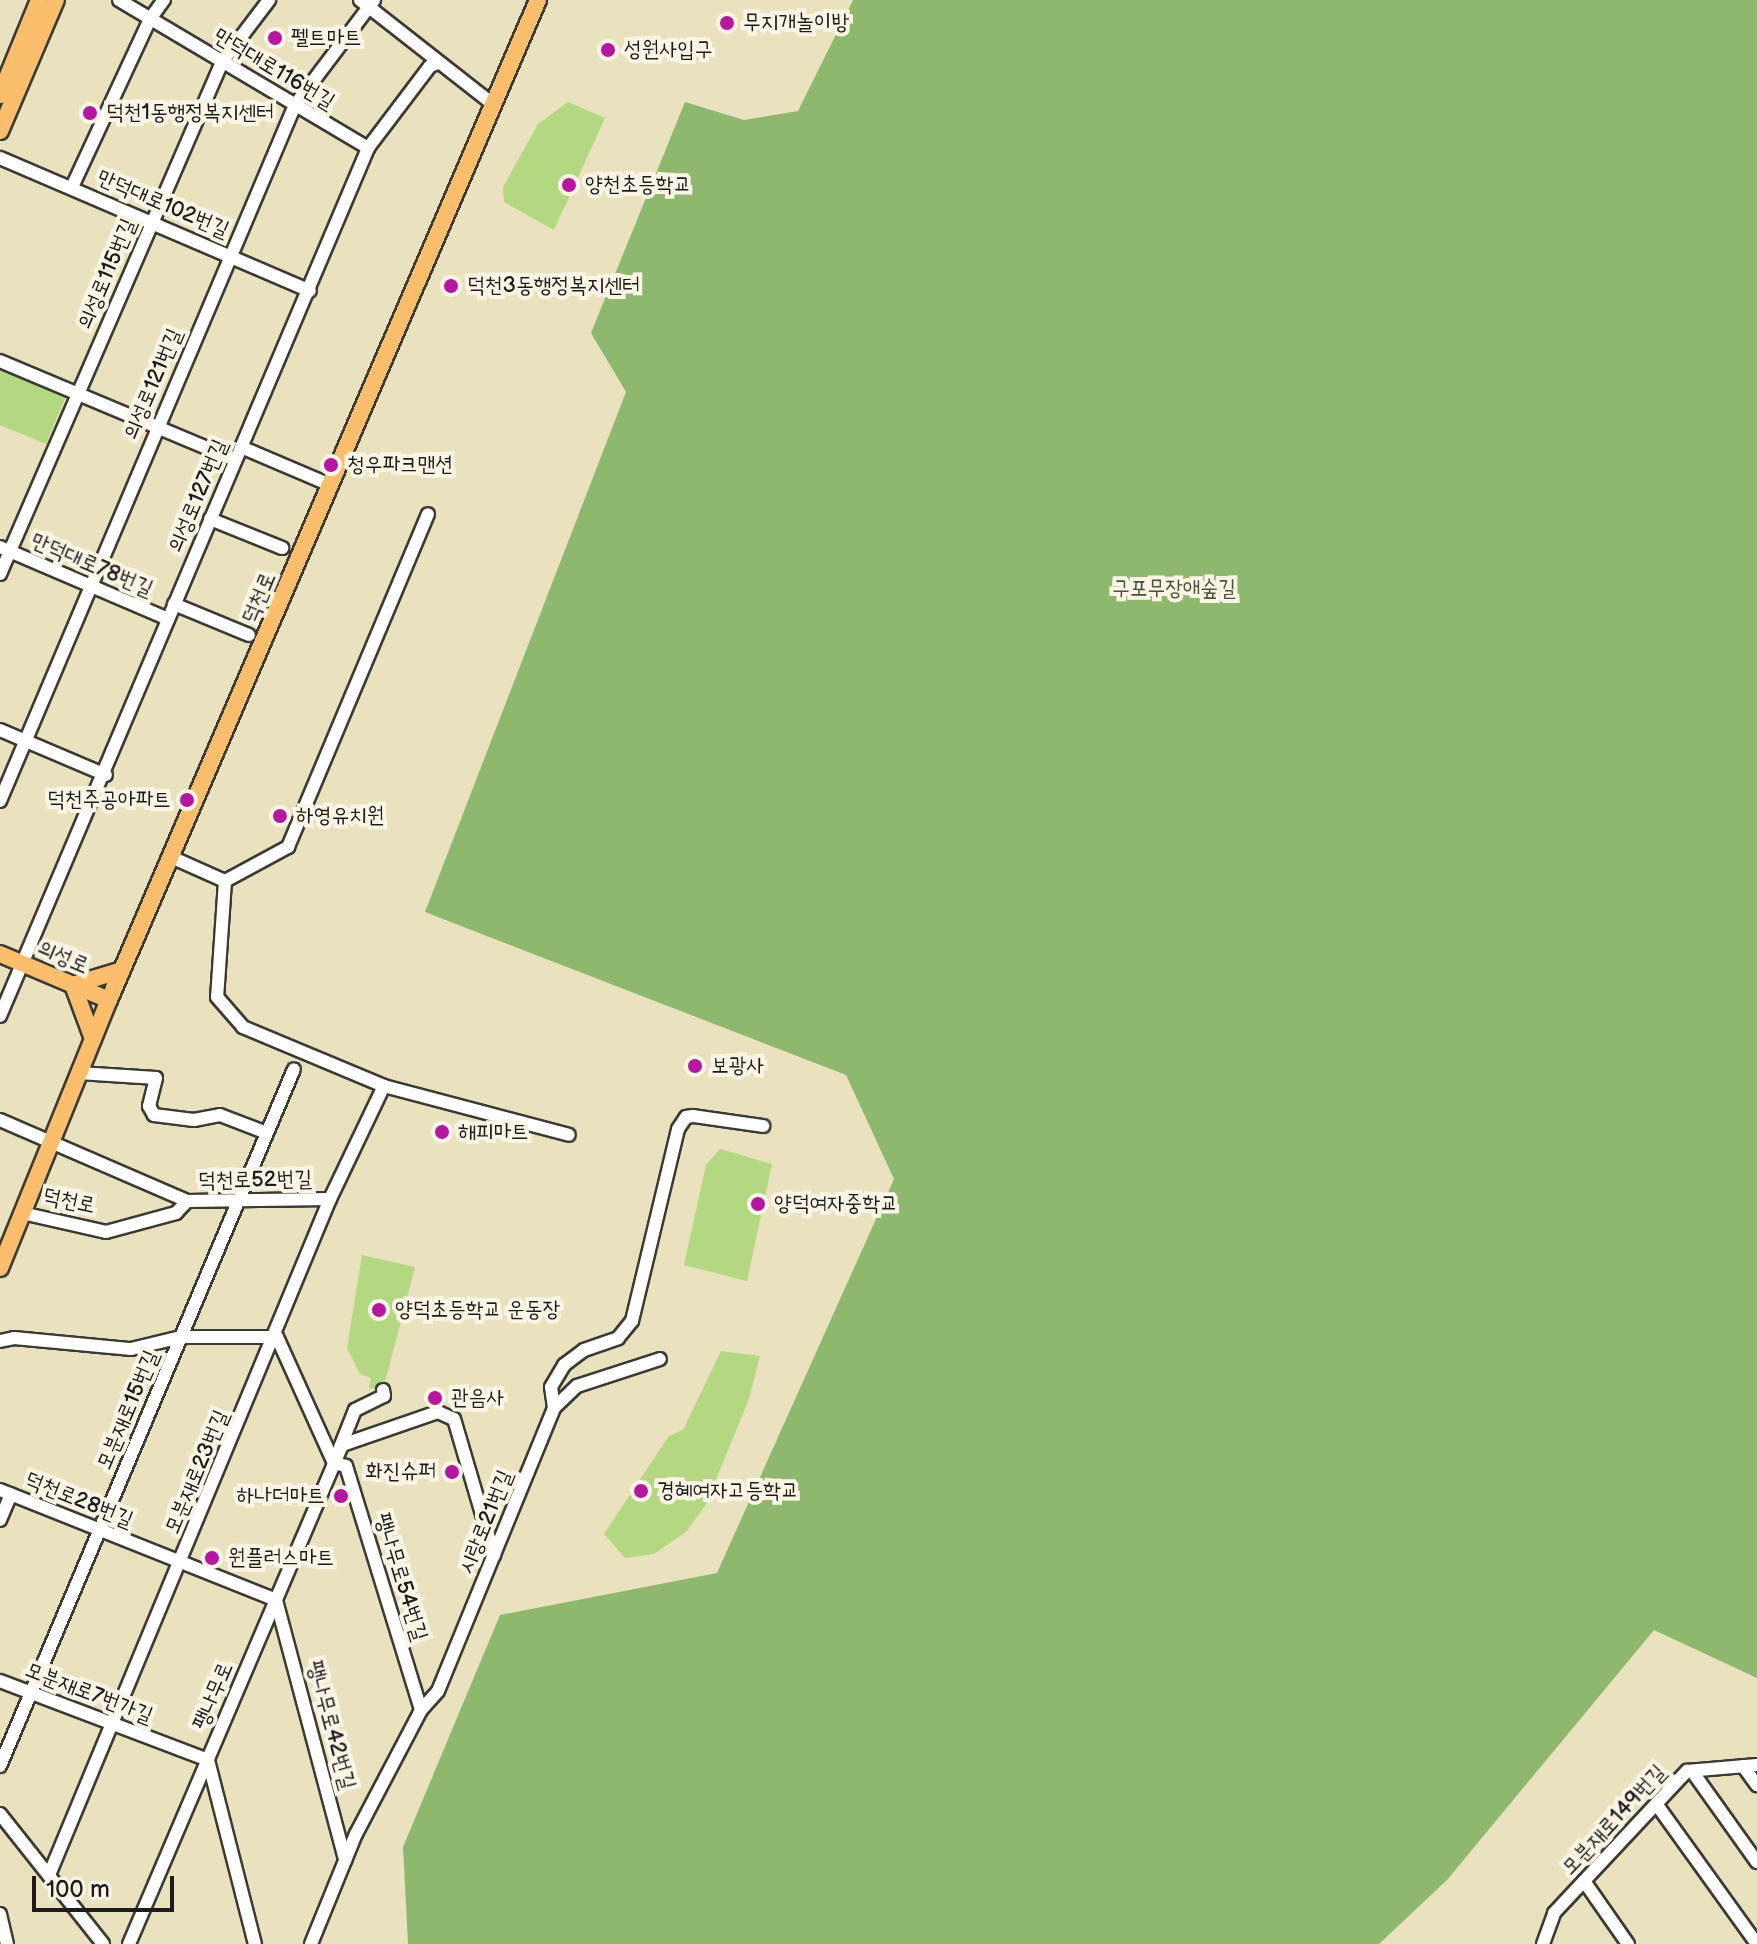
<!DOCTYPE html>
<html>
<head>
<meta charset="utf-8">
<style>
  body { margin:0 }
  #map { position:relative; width:1757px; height:1944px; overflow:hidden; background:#eae1be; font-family:"Balsamiq Sans","Poor Story",sans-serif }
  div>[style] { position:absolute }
  .green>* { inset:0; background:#b4d881 }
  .forest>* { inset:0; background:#8fb86f }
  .roads { filter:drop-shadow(2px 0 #3b3a34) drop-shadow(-2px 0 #3b3a34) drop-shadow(0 2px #3b3a34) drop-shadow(0 -2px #3b3a34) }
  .minor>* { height:12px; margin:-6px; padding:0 6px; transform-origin:6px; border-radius:6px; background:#fff }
  .major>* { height:16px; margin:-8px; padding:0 8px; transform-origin:8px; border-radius:8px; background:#fabe6d }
  .dots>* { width:22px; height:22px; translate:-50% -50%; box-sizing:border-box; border:4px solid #fcf5e5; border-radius:50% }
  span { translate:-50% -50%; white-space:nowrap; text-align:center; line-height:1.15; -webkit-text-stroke:8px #fcf5e5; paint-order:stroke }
  .poi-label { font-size:22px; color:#1c1c1c }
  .left { translate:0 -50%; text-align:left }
  .right { translate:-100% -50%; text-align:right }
  .street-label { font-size:22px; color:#1c1c1c }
  .park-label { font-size:22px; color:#4a543a }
  .scale { position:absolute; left:32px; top:1876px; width:142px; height:36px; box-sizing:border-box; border:4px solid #1c1c1c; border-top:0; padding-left:10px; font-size:24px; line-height:28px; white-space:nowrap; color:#1c1c1c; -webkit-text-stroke:6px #fcf5e5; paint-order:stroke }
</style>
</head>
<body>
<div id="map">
  <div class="green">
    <i style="clip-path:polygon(568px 102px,605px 118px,554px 230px,504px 202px,503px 187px,538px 124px)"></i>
    <i style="clip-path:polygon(0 368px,66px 396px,46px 444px,0 425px)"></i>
    <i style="clip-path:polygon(720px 1149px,772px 1164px,747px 1281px,684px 1265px,706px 1165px)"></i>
    <i style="clip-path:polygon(362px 1255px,415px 1267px,383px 1390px,369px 1388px,371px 1378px,360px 1374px,347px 1348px)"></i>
    <i style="clip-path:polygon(721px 1351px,760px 1356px,749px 1399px,705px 1506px,686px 1532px,654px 1554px,625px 1558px,604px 1534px,669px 1436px,683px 1430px)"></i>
  </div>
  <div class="forest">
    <i style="clip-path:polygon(853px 0,1757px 0,1757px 1678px,1654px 1630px,1447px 1880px,1379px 1944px,408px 1944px,403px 1847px,500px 1615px,717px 1573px,894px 1179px,846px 1075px,425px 912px,626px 392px,591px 333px,685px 102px,744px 120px,798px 111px)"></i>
  </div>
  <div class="roads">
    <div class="minor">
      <i style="left:119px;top:0;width:290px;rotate:30.7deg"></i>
      <i style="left:360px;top:0;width:165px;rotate:38.1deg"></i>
      <i style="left:0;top:158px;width:337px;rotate:23.2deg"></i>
      <i style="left:72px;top:187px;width:185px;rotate:-65.1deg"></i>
      <i style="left:150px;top:19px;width:24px;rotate:-54deg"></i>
      <i style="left:0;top:361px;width:255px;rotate:22.8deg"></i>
      <i style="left:241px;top:447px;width:97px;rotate:23.1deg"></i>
      <i style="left:210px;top:519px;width:78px;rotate:21.9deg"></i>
      <i style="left:0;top:547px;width:183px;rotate:23.2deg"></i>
      <i style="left:0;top:574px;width:558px;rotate:-66.56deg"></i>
      <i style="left:222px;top:62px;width:78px;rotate:-52.8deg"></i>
      <i style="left:174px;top:604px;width:81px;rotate:22.5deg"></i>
      <i style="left:0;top:730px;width:115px;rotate:23deg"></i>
      <i style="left:0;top:801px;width:756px;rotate:-67.03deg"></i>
      <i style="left:295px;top:105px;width:131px;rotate:-53deg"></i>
      <i style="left:171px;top:857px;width:59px;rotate:24deg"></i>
      <i style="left:225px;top:881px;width:116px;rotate:93.9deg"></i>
      <i style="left:217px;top:997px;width:40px;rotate:49deg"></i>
      <i style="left:243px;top:1027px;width:153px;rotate:22.7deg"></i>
      <i style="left:384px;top:1086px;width:191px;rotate:14.8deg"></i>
      <i style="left:225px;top:881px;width:72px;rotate:-28.4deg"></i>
      <i style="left:288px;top:847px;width:361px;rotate:-67.2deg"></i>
      <i style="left:0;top:1016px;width:943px;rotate:-67.02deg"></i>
      <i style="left:368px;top:148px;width:103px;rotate:-52.9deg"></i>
      <i style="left:430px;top:66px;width:9px;rotate:-21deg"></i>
      <i style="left:79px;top:1073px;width:77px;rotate:3.7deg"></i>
      <i style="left:156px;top:1078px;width:29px;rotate:104deg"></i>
      <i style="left:149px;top:1106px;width:10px;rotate:61deg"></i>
      <i style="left:154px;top:1115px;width:40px;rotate:7.1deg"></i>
      <i style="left:194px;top:1120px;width:26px;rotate:-11deg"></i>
      <i style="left:220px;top:1115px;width:50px;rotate:21deg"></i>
      <i style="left:0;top:1120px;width:204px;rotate:23.4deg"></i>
      <i style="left:187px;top:1201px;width:143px;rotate:-0.8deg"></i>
      <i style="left:22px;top:1213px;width:86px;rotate:12.7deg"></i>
      <i style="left:106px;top:1232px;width:73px;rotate:-15.2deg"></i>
      <i style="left:176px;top:1213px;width:16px;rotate:-47deg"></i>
      <i style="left:0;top:1341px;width:14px;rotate:-12deg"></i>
      <i style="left:14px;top:1338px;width:118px;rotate:5.4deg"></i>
      <i style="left:131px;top:1349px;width:51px;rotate:-13.5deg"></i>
      <i style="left:181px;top:1337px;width:96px"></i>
      <i style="left:277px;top:1337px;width:138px;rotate:65.7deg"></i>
      <i style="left:554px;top:1408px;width:32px;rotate:-44deg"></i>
      <i style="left:577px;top:1386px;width:87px;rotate:-18deg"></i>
      <i style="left:339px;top:1450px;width:43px;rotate:-68.2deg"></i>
      <i style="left:355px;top:1410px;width:32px;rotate:-26deg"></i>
      <i style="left:384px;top:1396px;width:6px;rotate:-99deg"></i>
      <i style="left:334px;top:1463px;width:12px;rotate:14deg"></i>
      <i style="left:346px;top:1466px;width:255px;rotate:72.9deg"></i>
      <i style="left:0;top:1490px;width:297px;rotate:21.7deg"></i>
      <i style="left:276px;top:1600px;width:269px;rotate:75.1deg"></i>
      <i style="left:0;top:1520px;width:28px;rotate:-67deg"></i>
      <i style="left:0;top:1681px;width:222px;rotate:20.8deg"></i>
      <i style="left:208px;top:1760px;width:190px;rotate:75.7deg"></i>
      <i style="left:0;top:1766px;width:756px;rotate:-67.13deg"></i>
      <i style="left:1743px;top:1766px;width:24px;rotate:54deg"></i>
      <i style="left:1692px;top:1771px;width:112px;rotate:54.5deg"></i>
      <i style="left:1657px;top:1805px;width:171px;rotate:54.3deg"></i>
      <i style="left:0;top:1814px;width:166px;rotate:51.6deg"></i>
      <i style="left:49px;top:1875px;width:732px;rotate:-67.43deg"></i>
      <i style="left:330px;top:1199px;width:125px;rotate:-64.5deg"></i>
      <i style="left:1584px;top:1881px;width:77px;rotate:55.1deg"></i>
      <i style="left:0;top:1914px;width:31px;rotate:77deg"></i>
      <i style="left:129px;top:1944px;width:543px;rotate:-66.88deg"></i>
      <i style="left:342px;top:1445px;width:102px;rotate:-19deg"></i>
      <i style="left:438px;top:1412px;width:17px;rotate:24deg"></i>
      <i style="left:454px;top:1419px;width:142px;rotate:73.6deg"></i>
      <i style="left:311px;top:1944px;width:119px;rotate:-67.8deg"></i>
      <i style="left:356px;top:1834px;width:140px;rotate:-62.3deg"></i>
      <i style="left:421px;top:1710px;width:25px;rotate:-48deg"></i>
      <i style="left:438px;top:1691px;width:306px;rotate:-67.7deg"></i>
      <i style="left:554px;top:1408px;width:21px;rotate:-98deg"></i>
      <i style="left:551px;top:1387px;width:26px;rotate:-59deg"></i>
      <i style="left:564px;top:1365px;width:25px;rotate:-37deg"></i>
      <i style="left:584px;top:1350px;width:36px;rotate:-19deg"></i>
      <i style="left:618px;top:1338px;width:22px;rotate:-51deg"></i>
      <i style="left:632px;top:1321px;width:197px;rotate:-76.5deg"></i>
      <i style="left:678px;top:1129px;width:14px;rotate:-56deg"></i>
      <i style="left:686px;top:1117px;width:7px;rotate:-8deg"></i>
      <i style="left:693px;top:1116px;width:71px;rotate:8.1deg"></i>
      <i style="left:1543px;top:1944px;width:33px;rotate:-70deg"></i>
      <i style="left:1554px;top:1913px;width:195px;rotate:-46.9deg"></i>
      <i style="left:1687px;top:1771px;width:70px;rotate:-4.9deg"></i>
    </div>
    <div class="major">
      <i style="left:0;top:95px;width:103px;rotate:-67.7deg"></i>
      <i style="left:0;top:131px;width:142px;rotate:-66.9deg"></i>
      <i style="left:0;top:954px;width:118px;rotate:22.9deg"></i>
      <i style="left:93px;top:1039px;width:58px;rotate:-110.3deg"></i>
      <i style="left:73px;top:985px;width:51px;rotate:-17deg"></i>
      <i style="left:0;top:1268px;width:289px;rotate:-67.9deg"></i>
      <i style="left:109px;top:1000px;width:1088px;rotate:-66.78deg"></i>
    </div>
  </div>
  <div class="dots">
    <i style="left:727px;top:23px;background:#b5179e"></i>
    <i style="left:275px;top:38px;background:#b5179e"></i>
    <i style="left:608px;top:50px;background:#b5179e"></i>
    <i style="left:90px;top:113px;background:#b5179e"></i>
    <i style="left:569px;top:185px;background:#b5179e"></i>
    <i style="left:451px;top:286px;background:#b5179e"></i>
    <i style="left:331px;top:465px;background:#b5179e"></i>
    <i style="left:187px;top:800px;background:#b5179e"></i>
    <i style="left:280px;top:816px;background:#b5179e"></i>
    <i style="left:695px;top:1066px;background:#b5179e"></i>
    <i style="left:442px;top:1132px;background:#b5179e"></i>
    <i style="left:758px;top:1204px;background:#b5179e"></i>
    <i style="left:379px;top:1310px;background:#b5179e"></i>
    <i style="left:435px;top:1398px;background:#b5179e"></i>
    <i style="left:452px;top:1472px;background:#b5179e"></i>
    <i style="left:641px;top:1491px;background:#b5179e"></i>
    <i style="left:341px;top:1496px;background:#b5179e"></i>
    <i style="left:212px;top:1558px;background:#b5179e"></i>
  </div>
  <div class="poi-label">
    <span class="left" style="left:743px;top:23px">무지개놀이방</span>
    <span class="left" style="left:291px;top:38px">펠트마트</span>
    <span class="left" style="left:624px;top:50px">성원사입구</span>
    <span class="left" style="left:106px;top:113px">덕천1동행정복지센터</span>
    <span class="left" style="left:585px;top:185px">양천초등학교</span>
    <span class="left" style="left:467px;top:286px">덕천3동행정복지센터</span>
    <span class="left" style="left:347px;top:465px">청우파크맨션</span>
    <span class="right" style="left:171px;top:800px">덕천주공아파트</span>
    <span class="left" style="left:296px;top:816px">하영유치원</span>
    <span class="left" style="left:711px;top:1066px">보광사</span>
    <span class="left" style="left:458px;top:1132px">해피마트</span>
    <span class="left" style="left:774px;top:1204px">양덕여자중학교</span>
    <span class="left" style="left:395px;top:1310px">양덕초등학교 운동장</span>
    <span class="left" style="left:451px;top:1398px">관음사</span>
    <span class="right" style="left:436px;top:1472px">화진슈퍼</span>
    <span class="left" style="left:657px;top:1491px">경혜여자고등학교</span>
    <span class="right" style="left:325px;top:1496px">하나더마트</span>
    <span class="left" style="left:228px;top:1558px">원플러스마트</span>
  </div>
  <div class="street-label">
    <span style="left:274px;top:69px;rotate:31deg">만덕대로116번길</span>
    <span style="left:163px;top:204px;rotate:23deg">만덕대로102번길</span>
    <span style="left:107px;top:274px;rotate:-67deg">의성로115번길</span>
    <span style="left:153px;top:384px;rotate:-67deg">의성로121번길</span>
    <span style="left:198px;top:496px;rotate:-67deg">의성로127번길</span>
    <span style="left:92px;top:565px;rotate:23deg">만덕대로78번길</span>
    <span style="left:259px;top:598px;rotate:-67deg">덕천로</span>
    <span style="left:63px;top:957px;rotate:23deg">의성로</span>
    <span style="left:255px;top:1180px;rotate:-1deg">덕천로52번길</span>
    <span style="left:69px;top:1201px;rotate:12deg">덕천로</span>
    <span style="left:128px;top:1410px;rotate:-67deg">모분재로15번길</span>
    <span style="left:197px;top:1472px;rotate:-67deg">모분재로23번길</span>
    <span style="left:79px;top:1500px;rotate:22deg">덕천로28번길</span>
    <span style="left:486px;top:1522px;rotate:-68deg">시랑로21번길</span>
    <span style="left:401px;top:1577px;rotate:73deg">팽나무로54번길</span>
    <span style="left:89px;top:1693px;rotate:21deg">모분재로7번가길</span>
    <span style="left:213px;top:1696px;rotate:-67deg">팽나무로</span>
    <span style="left:331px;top:1725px;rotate:75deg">팽나무로42번길</span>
    <span style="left:1614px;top:1820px;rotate:-47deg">모분재로149번길</span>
  </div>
  <div class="park-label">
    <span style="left:1174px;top:589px">구포무장애숲길</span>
  </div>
  <div class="scale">100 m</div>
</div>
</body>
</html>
